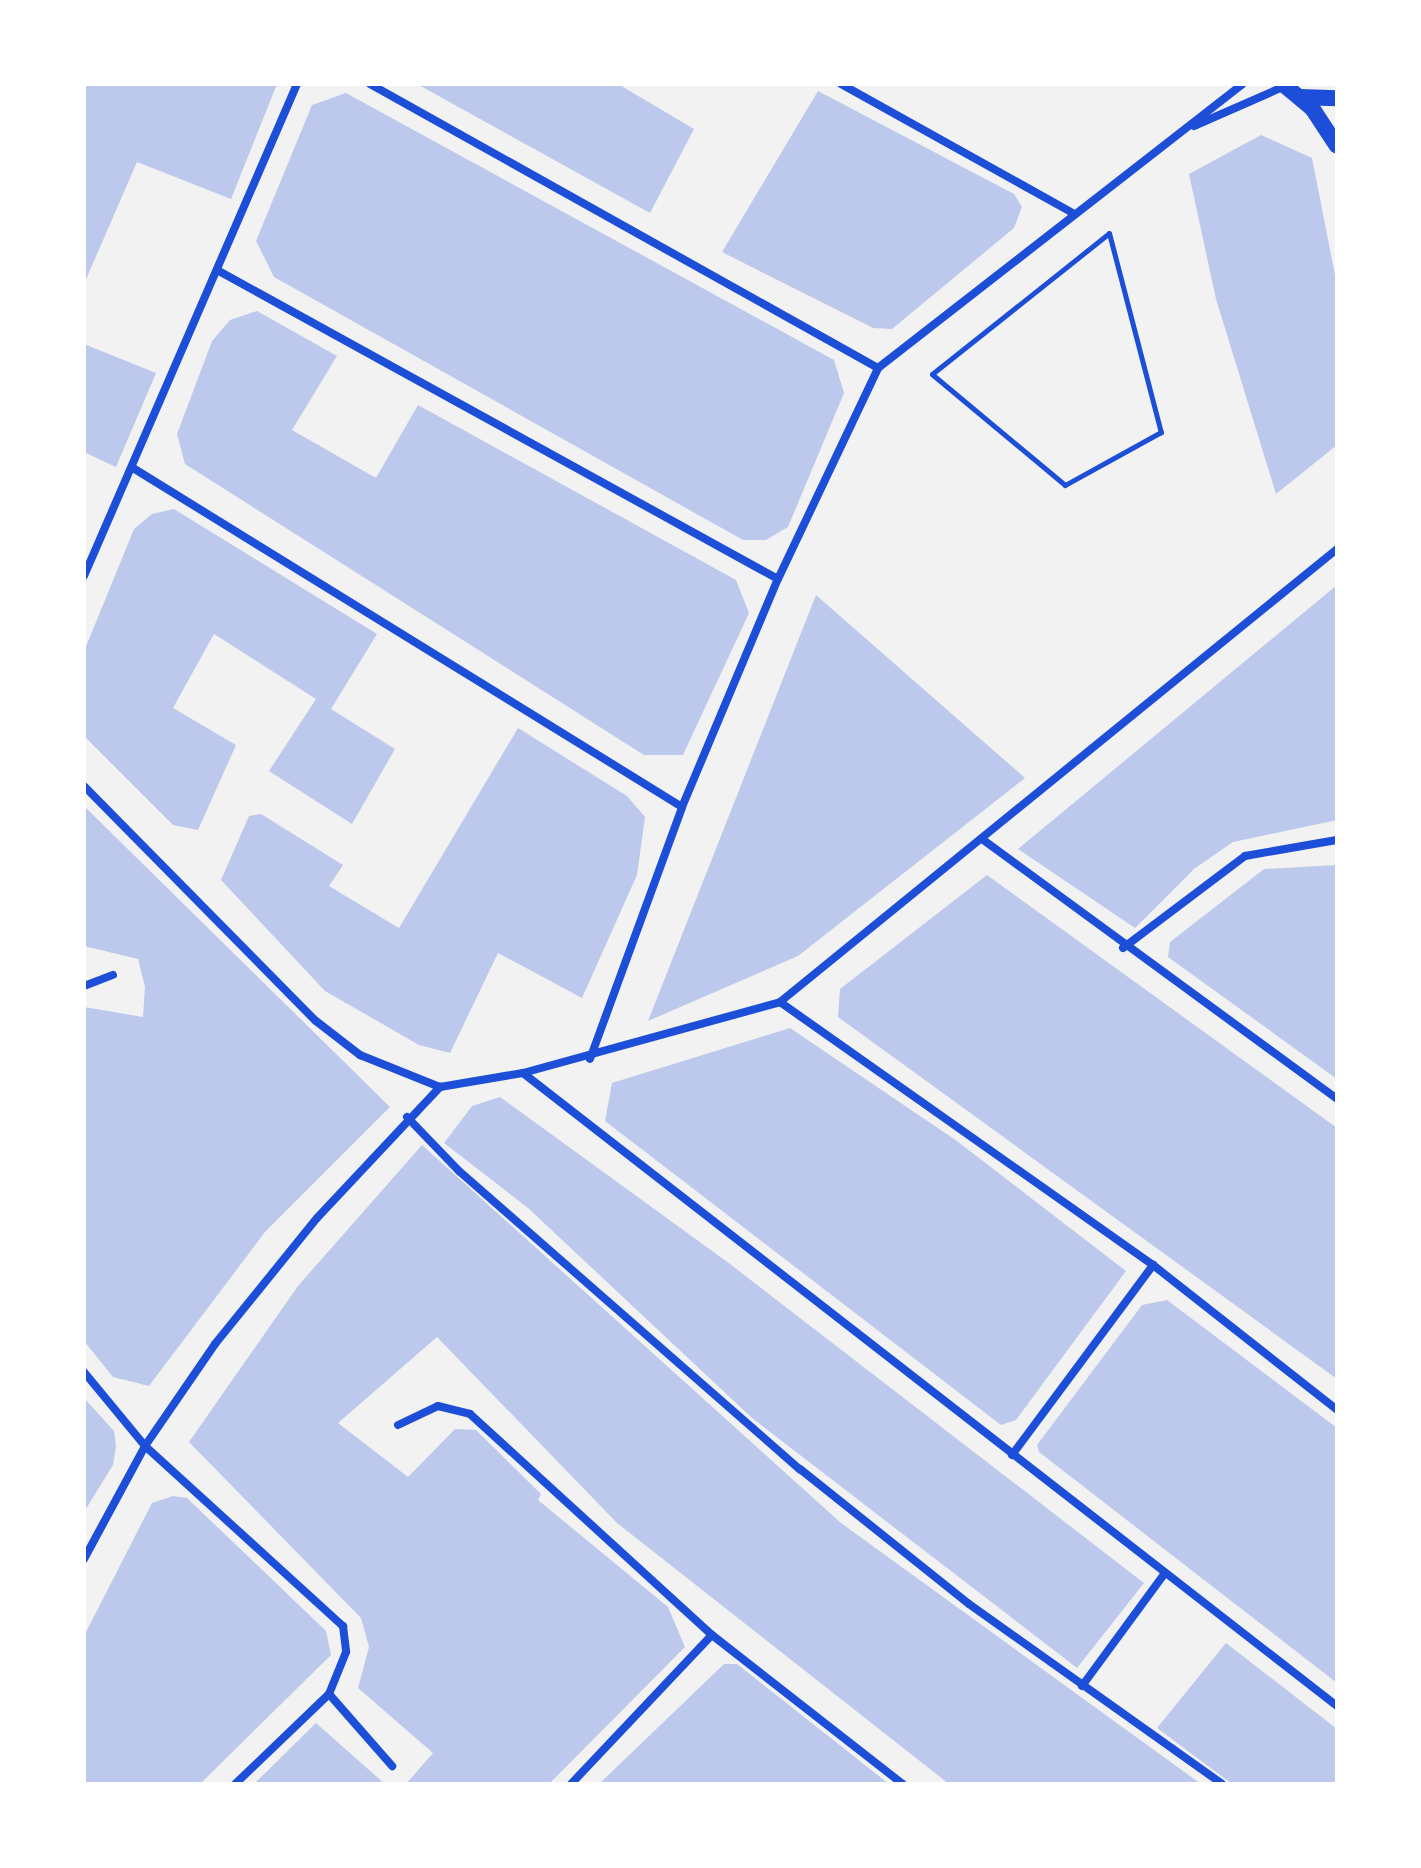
<!DOCTYPE html>
<html>
<head>
<meta charset="utf-8">
<style>
  body { margin:0 }
  #map { position:relative; width:1421px; height:1868px; overflow:hidden; background:#f2f2f2; font-family:Signika,sans-serif }
  div>[style] { position:absolute }
  .building>* { inset:0; background:#bdc9ec }
  .path>* { height:5px; margin:-2.5px; padding:0 2.5px; transform-origin:2.5px; border-radius:2.5px; background:#1d4ed8 }
  .minor>* { height:8px; margin:-4px; padding:0 4px; transform-origin:4px; border-radius:4px; background:#1d4ed8 }
  .secondary>* { height:16px; margin:-8px; padding:0 8px; transform-origin:8px; border-radius:8px; background:#1d4ed8 }
  span { translate:-50% -50%; white-space:nowrap; text-align:center; line-height:1.15; -webkit-text-stroke:6px #fff; paint-order:stroke }
  .frame { position:absolute; inset:0; border:86px solid #fff; pointer-events:none }
</style>
</head>
<body>
<div id="map">
  <div class="building">
    <i style="clip-path:polygon(84px 84px,277px 84px,231px 199px,137px 162px,84px 284px)"></i>
    <i style="clip-path:polygon(417px 84px,618px 84px,694px 129px,650px 213px)"></i>
    <i style="clip-path:polygon(818px 91px,1014px 194px,1022px 207px,1014px 228px,892px 329px,873px 328px,722px 252px)"></i>
    <i style="clip-path:polygon(346px 93px,834px 360px,844px 393px,788px 527px,766px 540px,743px 540px,274px 277px,256px 241px,312px 105px)"></i>
    <i style="clip-path:polygon(1261px 135px,1312px 158px,1337px 285px,1337px 445px,1276px 494px,1216px 299px,1189px 174px)"></i>
    <i style="clip-path:polygon(257px 311px,337px 356px,292px 430px,376px 478px,418px 405px,736px 580px,749px 613px,683px 755px,644px 755px,185px 464px,177px 434px,212px 341px,230px 320px)"></i>
    <i style="clip-path:polygon(84px 344px,156px 373px,116px 467px,84px 452px)"></i>
    <i style="clip-path:polygon(174px 509px,377px 634px,331px 709px,395px 749px,352px 824px,269px 771px,316px 699px,214px 634px,173px 708px,236px 745px,198px 830px,173px 825px,84px 736px,85px 649px,134px 529px,152px 514px)"></i>
    <i style="clip-path:polygon(1337px 585px,1337px 820px,1233px 842px,1194px 869px,1135px 928px,1018px 849px)"></i>
    <i style="clip-path:polygon(816px 595px,1025px 778px,798px 956px,648px 1021px)"></i>
    <i style="clip-path:polygon(518px 728px,627px 796px,645px 817px,637px 875px,582px 998px,498px 953px,450px 1053px,419px 1045px,325px 991px,221px 880px,249px 816px,261px 814px,343px 865px,329px 886px,399px 928px)"></i>
    <i style="clip-path:polygon(84px 806px,390px 1107px,265px 1232px,149px 1386px,113px 1377px,84px 1341px,84px 1007px,143px 1017px,145px 987px,138px 959px,84px 946px)"></i>
    <i style="clip-path:polygon(1337px 865px,1337px 1079px,1168px 957px,1170px 942px,1264px 869px)"></i>
    <i style="clip-path:polygon(987px 875px,1337px 1128px,1337px 1379px,838px 1017px,840px 989px)"></i>
    <i style="clip-path:polygon(790px 1028px,957px 1141px,1126px 1271px,1016px 1420px,1001px 1425px,605px 1121px,612px 1083px)"></i>
    <i style="clip-path:polygon(500px 1097px,730px 1264px,1144px 1583px,1077px 1668px,752px 1418px,528px 1208px,444px 1143px,472px 1106px)"></i>
    <i style="clip-path:polygon(422px 1145px,841px 1523px,1201px 1784px,949px 1784px,617px 1523px,437px 1337px,338px 1423px,408px 1477px,455px 1429px,476px 1430px,541px 1494px,538px 1500px,668px 1607px,685px 1647px,549px 1784px,406px 1784px,433px 1753px,358px 1688px,369px 1647px,361px 1618px,189px 1442px,298px 1286px)"></i>
    <i style="clip-path:polygon(1167px 1300px,1337px 1428px,1337px 1683px,1039px 1452px,1037px 1445px,1142px 1305px)"></i>
    <i style="clip-path:polygon(84px 1398px,114px 1431px,116px 1446px,113px 1465px,84px 1512px)"></i>
    <i style="clip-path:polygon(173px 1496px,187px 1498px,326px 1631px,331px 1655px,200px 1784px,84px 1784px,84px 1636px,152px 1503px)"></i>
    <i style="clip-path:polygon(1226px 1643px,1337px 1729px,1337px 1784px,1232px 1784px,1157px 1728px)"></i>
    <i style="clip-path:polygon(724px 1664px,737px 1664px,889px 1784px,599px 1784px)"></i>
    <i style="clip-path:polygon(316px 1723px,385px 1784px,254px 1784px)"></i>
  </div>
  <div class="path">
    <i style="left:1109px;top:233px;width:206px;rotate:75.4deg"></i>
    <i style="left:1161px;top:432px;width:110px;rotate:151.1deg"></i>
    <i style="left:1065px;top:485px;width:173px;rotate:-140.2deg"></i>
    <i style="left:932px;top:374px;width:226px;rotate:-38.5deg"></i>
  </div>
  <div class="minor">
    <i style="left:370px;top:84px;width:582px;rotate:29.21deg"></i>
    <i style="left:841px;top:84px;width:265px;rotate:29.1deg"></i>
    <i style="left:1194px;top:126px;width:99px;rotate:-23.7deg"></i>
    <i style="left:217px;top:270px;width:640px;rotate:28.85deg"></i>
    <i style="left:133px;top:468px;width:645px;rotate:31.69deg"></i>
    <i style="left:84px;top:576px;width:536px;rotate:-66.59deg"></i>
    <i style="left:84px;top:786px;width:330px;rotate:45.4deg"></i>
    <i style="left:316px;top:1021px;width:56px;rotate:37.7deg"></i>
    <i style="left:360px;top:1055px;width:86px;rotate:21.8deg"></i>
    <i style="left:440px;top:1087px;width:84px;rotate:-9.6deg"></i>
    <i style="left:523px;top:1073px;width:267px;rotate:-15.4deg"></i>
    <i style="left:780px;top:1002px;width:718px;rotate:-39.12deg"></i>
    <i style="left:982px;top:839px;width:440px;rotate:36.2deg"></i>
    <i style="left:1123px;top:948px;width:153px;rotate:-37deg"></i>
    <i style="left:1245px;top:856px;width:93px;rotate:-9.9deg"></i>
    <i style="left:84px;top:986px;width:31px;rotate:-21deg"></i>
    <i style="left:780px;top:1002px;width:456px;rotate:35.2deg"></i>
    <i style="left:1153px;top:1265px;width:234px;rotate:38.2deg"></i>
    <i style="left:590px;top:1059px;width:268px;rotate:-69.9deg"></i>
    <i style="left:682px;top:807px;width:247px;rotate:-67.2deg"></i>
    <i style="left:778px;top:579px;width:233px;rotate:-64.6deg"></i>
    <i style="left:878px;top:368px;width:462px;rotate:-37.9deg"></i>
    <i style="left:523px;top:1073px;width:1031px;rotate:37.87deg"></i>
    <i style="left:407px;top:1117px;width:75px;rotate:46.1deg"></i>
    <i style="left:459px;top:1171px;width:453px;rotate:41.2deg"></i>
    <i style="left:800px;top:1469px;width:216px;rotate:38.6deg"></i>
    <i style="left:969px;top:1604px;width:310px;rotate:35.4deg"></i>
    <i style="left:84px;top:1372px;width:96px;rotate:50.5deg"></i>
    <i style="left:145px;top:1446px;width:268px;rotate:42.3deg"></i>
    <i style="left:343px;top:1626px;width:26px;rotate:83deg"></i>
    <i style="left:346px;top:1652px;width:45px;rotate:112deg"></i>
    <i style="left:329px;top:1694px;width:130px;rotate:136.2deg"></i>
    <i style="left:398px;top:1425px;width:44px;rotate:-25.4deg"></i>
    <i style="left:438px;top:1406px;width:33px;rotate:14deg"></i>
    <i style="left:470px;top:1414px;width:328px;rotate:42.4deg"></i>
    <i style="left:712px;top:1635px;width:242px;rotate:38deg"></i>
    <i style="left:1012px;top:1455px;width:237px;rotate:-53.4deg"></i>
    <i style="left:84px;top:1559px;width:128px;rotate:-61.6deg"></i>
    <i style="left:145px;top:1446px;width:124px;rotate:-55.5deg"></i>
    <i style="left:215px;top:1344px;width:162px;rotate:-51deg"></i>
    <i style="left:317px;top:1218px;width:180px;rotate:-46.8deg"></i>
    <i style="left:1082px;top:1686px;width:140px;rotate:-53.7deg"></i>
    <i style="left:329px;top:1694px;width:96px;rotate:48.8deg"></i>
    <i style="left:571px;top:1784px;width:205px;rotate:-46.6deg"></i>
  </div>
  <div class="secondary">
    <i style="left:1283px;top:84px;width:38px;rotate:40deg"></i>
    <i style="left:1312px;top:108px;width:45px;rotate:56.7deg"></i>
    <i style="left:1300px;top:97px;width:37px;rotate:2deg"></i>
  </div>
  <div class="frame"></div>
</div>
</body>
</html>
